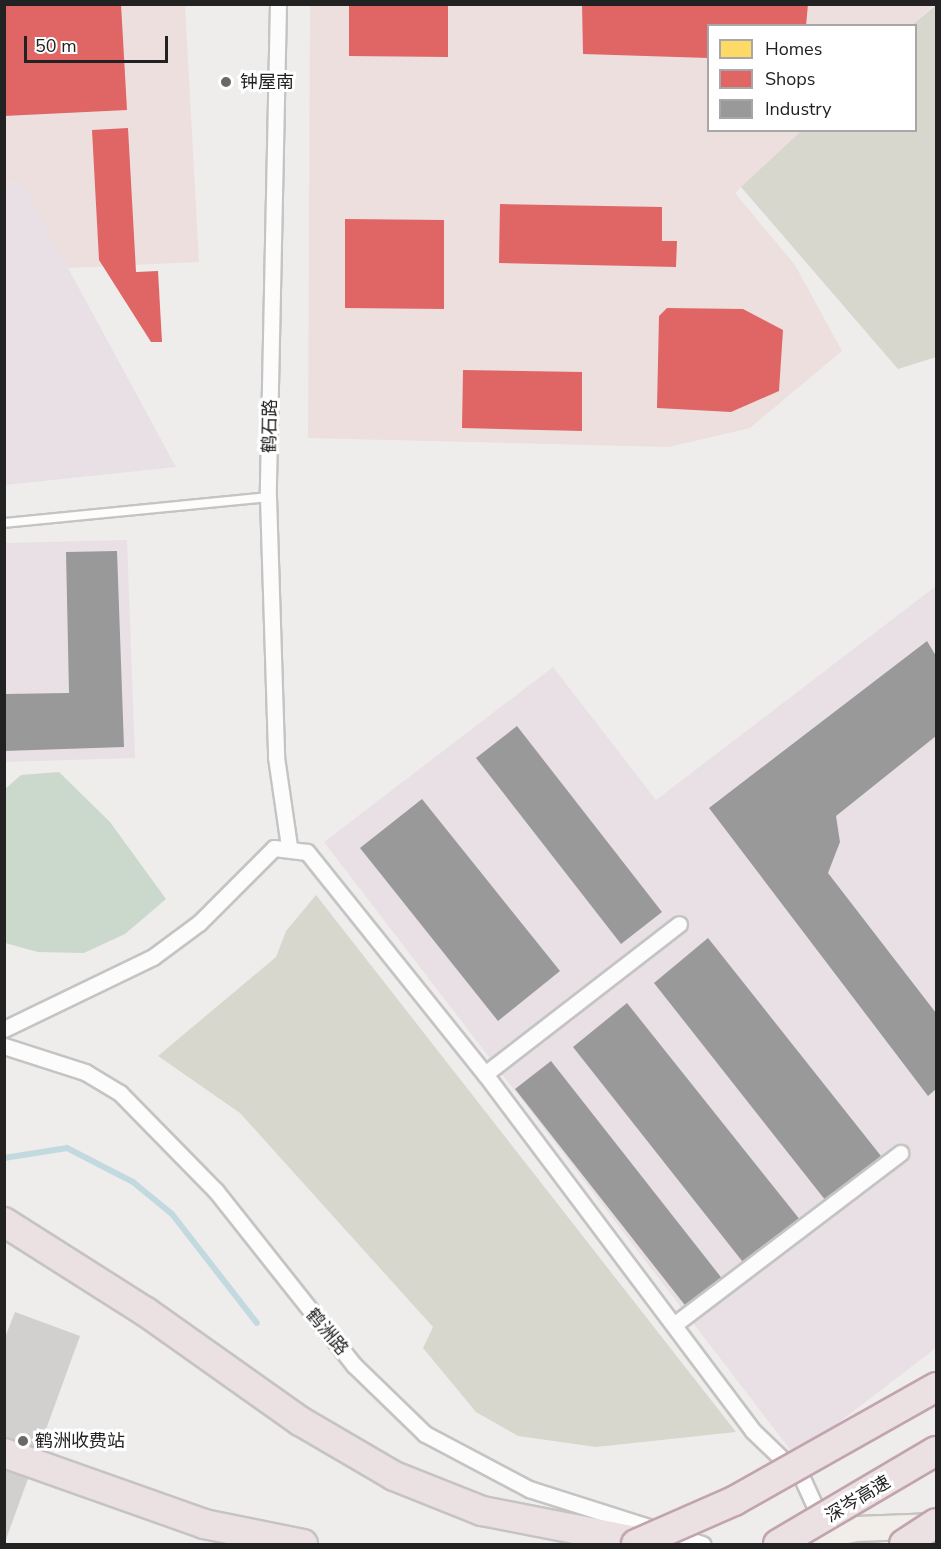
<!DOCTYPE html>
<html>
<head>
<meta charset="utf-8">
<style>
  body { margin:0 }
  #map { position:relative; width:941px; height:1549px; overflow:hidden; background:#efedeb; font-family:"Nunito Sans","Noto Sans SC",sans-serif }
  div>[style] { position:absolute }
  .commercial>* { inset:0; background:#ecdfde }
  .industrial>* { inset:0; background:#e8e0e5 }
  .construction>* { inset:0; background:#d8d7cd }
  .cemetery>* { inset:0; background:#cad9cb }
  .homes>* { inset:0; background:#ffd966 }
  .shops>* { inset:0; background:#e06666 }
  .industry>* { inset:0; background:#999 }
  .stream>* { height:6px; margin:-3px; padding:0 3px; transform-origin:3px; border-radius:3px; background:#c2d9e0 }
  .building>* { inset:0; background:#d2d0ce }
  .roads { filter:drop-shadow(2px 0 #c5c4c3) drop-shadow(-2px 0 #c5c4c3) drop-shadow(0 2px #c5c4c3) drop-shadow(0 -2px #c5c4c3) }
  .service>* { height:8px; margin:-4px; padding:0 4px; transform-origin:4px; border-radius:4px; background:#fdfcfc }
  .minor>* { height:15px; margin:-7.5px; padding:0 7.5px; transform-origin:7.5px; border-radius:7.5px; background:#fdfcfc }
  .primary>* { height:24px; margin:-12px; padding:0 12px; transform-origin:12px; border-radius:12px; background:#f1ede8 }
  .motorway>* { height:28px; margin:-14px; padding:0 14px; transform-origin:14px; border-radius:14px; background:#ebe1e3 }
  .bridges { filter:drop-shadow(2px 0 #c2a4ae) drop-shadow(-2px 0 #c2a4ae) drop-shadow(0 2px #c2a4ae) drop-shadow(0 -2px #c2a4ae) }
  .motorway-bridge>* { height:28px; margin:-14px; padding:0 14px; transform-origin:14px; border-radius:14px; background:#ebe1e3 }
  .dots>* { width:16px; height:16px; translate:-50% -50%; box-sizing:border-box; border:3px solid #fff; border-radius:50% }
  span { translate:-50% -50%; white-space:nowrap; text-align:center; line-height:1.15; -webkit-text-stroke:6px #fff; paint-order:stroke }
  .poi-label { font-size:18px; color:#222 }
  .left { translate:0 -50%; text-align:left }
  .street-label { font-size:18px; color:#222 }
  .frame { position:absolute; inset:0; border:6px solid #222; pointer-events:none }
  .legend { position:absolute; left:707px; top:24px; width:210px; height:108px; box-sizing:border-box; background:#fff; border:2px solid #a7a7a7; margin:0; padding:8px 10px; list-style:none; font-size:18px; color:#222 }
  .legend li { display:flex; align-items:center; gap:12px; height:30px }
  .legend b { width:30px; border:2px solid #a7a7a7 }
  .scale { position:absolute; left:24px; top:36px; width:144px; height:27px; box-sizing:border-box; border:3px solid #222; border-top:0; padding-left:8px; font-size:18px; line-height:21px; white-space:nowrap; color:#222; -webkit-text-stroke:4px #fff; paint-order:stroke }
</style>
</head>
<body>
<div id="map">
  <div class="commercial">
    <i style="clip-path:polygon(4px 5px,185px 5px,199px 262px,68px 268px,22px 183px,5px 184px)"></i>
    <i style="clip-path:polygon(310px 5px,934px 5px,912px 25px,708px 26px,708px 130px,801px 131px,735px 193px,795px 265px,842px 351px,750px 428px,669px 447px,308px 438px)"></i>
  </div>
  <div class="industrial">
    <i style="clip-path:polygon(22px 183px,68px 268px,176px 467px,5px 485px,5px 184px)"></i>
    <i style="clip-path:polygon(127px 540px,135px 758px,5px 762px,4px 543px)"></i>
    <i style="clip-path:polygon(936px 586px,936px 1348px,795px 1456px,324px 842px,553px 667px,656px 800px)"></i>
  </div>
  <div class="construction">
    <i style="clip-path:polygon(936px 5px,936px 357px,898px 369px,741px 187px,801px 131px,916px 130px,912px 25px)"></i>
    <i style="clip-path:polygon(316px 895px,736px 1432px,596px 1447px,518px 1436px,476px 1412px,423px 1348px,433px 1327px,240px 1113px,158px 1056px,276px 957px,286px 931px)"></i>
  </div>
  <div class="cemetery">
    <i style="clip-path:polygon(59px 772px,110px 822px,166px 899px,125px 934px,84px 953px,38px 952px,5px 943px,5px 789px,21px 775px)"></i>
  </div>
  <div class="homes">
    <i style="clip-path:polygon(598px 4px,734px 8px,764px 4px,762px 26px,708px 26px,708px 41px,683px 39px,683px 45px,635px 39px,636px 28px,630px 27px,630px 38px,596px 35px,597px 16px,617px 17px,618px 9px)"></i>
  </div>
  <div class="shops">
    <i style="clip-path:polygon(4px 4px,121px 4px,127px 110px,4px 116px)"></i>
    <i style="clip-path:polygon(349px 4px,448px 4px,448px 57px,349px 56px)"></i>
    <i style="clip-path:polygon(582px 4px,808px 4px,806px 26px,708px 26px,708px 58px,583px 54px)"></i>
    <i style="clip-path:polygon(128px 128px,136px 272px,158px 271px,162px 342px,151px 342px,99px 260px,92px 130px)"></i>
    <i style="clip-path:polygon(500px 204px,662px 207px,662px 241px,677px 241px,676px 267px,499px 263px)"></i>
    <i style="clip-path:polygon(345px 219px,444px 220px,444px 309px,345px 308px)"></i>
    <i style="clip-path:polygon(667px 308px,743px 309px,783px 330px,779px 391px,731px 412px,657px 408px,659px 316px)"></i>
    <i style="clip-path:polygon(463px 370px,582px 372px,582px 431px,462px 428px)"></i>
  </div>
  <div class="industry">
    <i style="clip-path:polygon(117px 551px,124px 747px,4px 751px,4px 694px,69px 693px,66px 552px)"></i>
    <i style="clip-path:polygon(927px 641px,936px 656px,936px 736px,836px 816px,840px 842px,828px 873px,936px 1013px,936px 1089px,928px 1096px,709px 808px)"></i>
    <i style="clip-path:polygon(517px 726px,662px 912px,621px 944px,476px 758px)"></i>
    <i style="clip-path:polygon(422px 799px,560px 971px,498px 1021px,360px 848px)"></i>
    <i style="clip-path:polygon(708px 938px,881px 1156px,826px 1201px,654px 983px)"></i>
    <i style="clip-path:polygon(627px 1003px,801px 1221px,746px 1266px,573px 1047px)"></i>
    <i style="clip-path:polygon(551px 1061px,724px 1281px,688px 1309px,515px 1089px)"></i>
  </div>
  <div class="stream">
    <i style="left:4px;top:1158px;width:64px;rotate:-9deg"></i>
    <i style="left:67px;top:1148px;width:74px;rotate:27.3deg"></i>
    <i style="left:133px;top:1182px;width:50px;rotate:39.4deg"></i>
    <i style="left:172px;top:1214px;width:138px;rotate:52.1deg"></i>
  </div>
  <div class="building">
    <i style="clip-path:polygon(15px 1312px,80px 1336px,5px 1542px,4px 1340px)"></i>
  </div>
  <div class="roads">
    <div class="service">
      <i style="left:4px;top:523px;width:265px;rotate:-5.6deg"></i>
    </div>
    <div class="minor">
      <i style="left:278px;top:4px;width:493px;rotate:91.2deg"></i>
      <i style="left:268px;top:497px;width:260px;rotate:88.2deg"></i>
      <i style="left:276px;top:757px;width:90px;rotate:81.7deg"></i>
      <i style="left:4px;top:1029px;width:165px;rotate:-25.8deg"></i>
      <i style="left:153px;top:957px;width:57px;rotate:-36.5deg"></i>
      <i style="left:199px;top:923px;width:106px;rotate:-45deg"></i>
      <i style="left:274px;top:848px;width:33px;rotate:7deg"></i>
      <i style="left:307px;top:852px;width:285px;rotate:51.3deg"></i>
      <i style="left:485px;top:1074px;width:446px;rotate:53.1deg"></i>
      <i style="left:753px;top:1431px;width:68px;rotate:43.8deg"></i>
      <i style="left:802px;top:1478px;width:51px;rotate:65.5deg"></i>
      <i style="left:4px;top:1046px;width:85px;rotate:17.8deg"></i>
      <i style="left:85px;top:1072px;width:41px;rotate:31deg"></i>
      <i style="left:120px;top:1093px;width:137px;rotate:45.6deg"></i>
      <i style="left:216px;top:1191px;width:222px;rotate:51.6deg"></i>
      <i style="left:354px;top:1365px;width:99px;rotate:44.2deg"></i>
      <i style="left:425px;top:1434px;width:118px;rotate:27.9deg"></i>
      <i style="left:529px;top:1489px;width:182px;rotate:17.6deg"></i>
      <i style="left:485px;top:1074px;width:245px;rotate:-37.7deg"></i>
      <i style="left:675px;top:1324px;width:283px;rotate:-37.2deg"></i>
    </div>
    <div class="primary">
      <i style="left:793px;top:1542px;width:65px;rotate:-11.5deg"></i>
      <i style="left:857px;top:1529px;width:79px;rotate:-2.2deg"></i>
    </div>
    <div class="motorway">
      <i style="left:4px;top:1222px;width:168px;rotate:32.4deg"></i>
      <i style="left:146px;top:1312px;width:189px;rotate:35.3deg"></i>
      <i style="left:300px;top:1421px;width:109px;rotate:30.3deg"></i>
      <i style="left:394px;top:1476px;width:95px;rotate:21.7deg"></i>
      <i style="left:482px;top:1511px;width:173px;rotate:11deg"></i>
      <i style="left:4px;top:1453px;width:212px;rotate:19.5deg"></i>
      <i style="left:204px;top:1524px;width:101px;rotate:11.4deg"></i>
    </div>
  </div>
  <div class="bridges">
    <div class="motorway-bridge">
      <i style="left:636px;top:1544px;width:107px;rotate:-23.7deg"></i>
      <i style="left:734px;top:1501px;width:232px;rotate:-29.4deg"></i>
      <i style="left:778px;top:1544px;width:183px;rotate:-30.5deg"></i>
      <i style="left:904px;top:1544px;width:38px;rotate:-33deg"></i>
    </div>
  </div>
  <div class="dots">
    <i style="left:226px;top:82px;background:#6a6968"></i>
    <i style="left:23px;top:1441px;background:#6a6968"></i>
  </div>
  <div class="poi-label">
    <span class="left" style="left:240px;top:82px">钟屋南</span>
    <span class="left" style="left:35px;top:1441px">鹤洲收费站</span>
  </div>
  <div class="street-label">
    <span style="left:270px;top:426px;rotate:-89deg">鹤石路</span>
    <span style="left:327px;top:1332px;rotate:50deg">鹤洲路</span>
    <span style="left:858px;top:1499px;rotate:-31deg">深岑高速</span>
  </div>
  <div class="frame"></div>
  <ul class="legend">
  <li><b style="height:16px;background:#ffd966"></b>Homes</li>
  <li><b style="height:16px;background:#e06666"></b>Shops</li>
  <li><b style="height:16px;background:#999"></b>Industry</li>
  </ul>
  <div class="scale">50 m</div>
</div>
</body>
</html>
